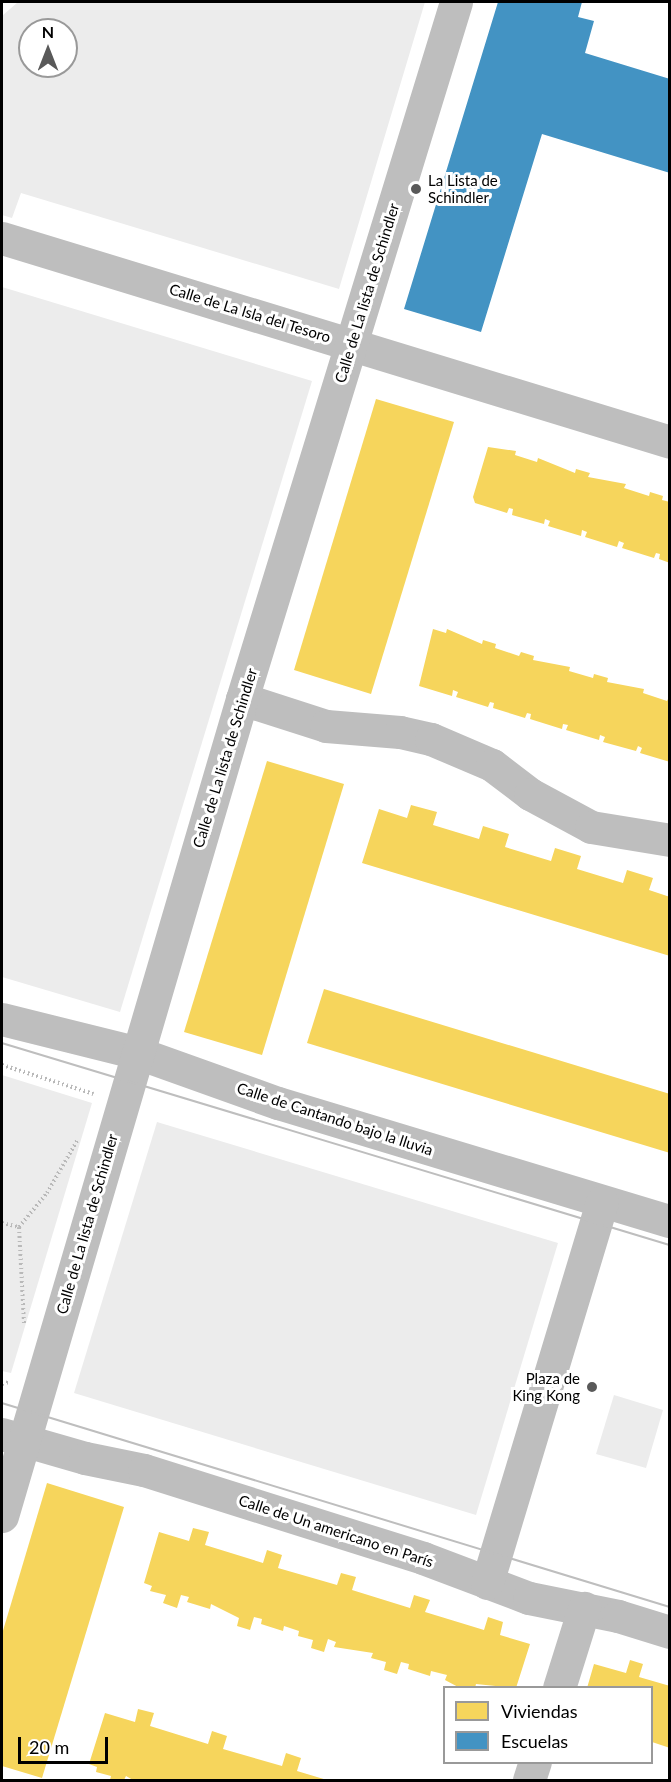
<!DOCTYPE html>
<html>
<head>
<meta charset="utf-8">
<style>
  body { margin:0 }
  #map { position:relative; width:671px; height:1782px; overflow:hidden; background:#fff; font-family:Lato,sans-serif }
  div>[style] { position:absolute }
  .green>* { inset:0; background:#ececec }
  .homes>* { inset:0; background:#f6d55c }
  .schools>* { inset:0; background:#4393c3 }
  .path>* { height:4px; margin-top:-2px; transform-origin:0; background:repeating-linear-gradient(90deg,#b9b9b9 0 1.5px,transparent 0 4.5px) }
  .minor>* { height:33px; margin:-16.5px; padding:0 16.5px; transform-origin:16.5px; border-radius:16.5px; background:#bebebe }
  .tram>* { height:1.5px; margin:-0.75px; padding:0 0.75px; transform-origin:0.75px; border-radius:0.75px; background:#bebebe }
  .dots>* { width:16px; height:16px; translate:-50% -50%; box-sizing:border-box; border:3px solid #fff; border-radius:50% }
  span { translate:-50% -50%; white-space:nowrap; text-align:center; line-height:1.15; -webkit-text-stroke:6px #fff; paint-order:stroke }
  .poi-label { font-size:15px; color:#000 }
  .left { translate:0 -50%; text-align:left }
  .right { translate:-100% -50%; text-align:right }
  .street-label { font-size:15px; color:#000 }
  .frame { position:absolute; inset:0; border:3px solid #000; pointer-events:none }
  .legend { position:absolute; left:443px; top:1686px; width:210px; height:78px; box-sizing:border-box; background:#fff; border:2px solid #999; margin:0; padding:8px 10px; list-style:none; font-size:18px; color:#000 }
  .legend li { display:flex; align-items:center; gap:12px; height:30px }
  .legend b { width:30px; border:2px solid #999 }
  .north { position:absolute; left:18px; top:18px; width:60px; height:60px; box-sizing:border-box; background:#fff; border:2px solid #999; border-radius:50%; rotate:0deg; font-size:16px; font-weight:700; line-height:24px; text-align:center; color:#000 }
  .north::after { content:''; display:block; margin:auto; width:21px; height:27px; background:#595959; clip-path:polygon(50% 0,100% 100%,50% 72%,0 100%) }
  .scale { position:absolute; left:18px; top:1737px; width:90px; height:27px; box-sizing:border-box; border:3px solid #000; border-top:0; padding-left:8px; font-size:18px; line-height:21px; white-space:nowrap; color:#000; -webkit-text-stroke:4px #fff; paint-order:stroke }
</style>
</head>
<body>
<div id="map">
  <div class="green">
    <i style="clip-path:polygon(evenodd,18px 2px,425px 2px,339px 289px,21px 193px,12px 218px,2px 215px,2px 16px,18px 2px,30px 30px,66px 30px,66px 66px,30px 66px,30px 30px)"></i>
    <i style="clip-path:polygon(2px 287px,312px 381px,120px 1012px,2px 977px)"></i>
    <i style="clip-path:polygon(2px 1075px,92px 1103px,11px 1373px,2px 1371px)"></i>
    <i style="clip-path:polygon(157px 1122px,558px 1243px,476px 1515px,74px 1393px)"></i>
    <i style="clip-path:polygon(614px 1395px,663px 1410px,646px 1468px,596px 1454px)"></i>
  </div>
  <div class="homes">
    <i style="clip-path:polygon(376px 399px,454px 422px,371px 694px,294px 670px)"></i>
    <i style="clip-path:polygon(488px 447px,516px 451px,515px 455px,537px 462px,538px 458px,575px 473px,576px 469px,590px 473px,588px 477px,626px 484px,624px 488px,649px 496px,650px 492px,663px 496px,662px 500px,670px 502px,670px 563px,659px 559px,660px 554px,656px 553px,654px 558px,622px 548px,624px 543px,619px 541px,617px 547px,585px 537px,587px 532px,582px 530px,581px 536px,548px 526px,550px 521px,545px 519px,544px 524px,512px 515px,513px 509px,509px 508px,507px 513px,475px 503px,473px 497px)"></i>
    <i style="clip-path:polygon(433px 629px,446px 633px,447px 629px,482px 644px,483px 640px,496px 644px,495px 648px,519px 656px,521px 652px,534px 656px,533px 660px,570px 667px,569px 671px,593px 678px,594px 674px,608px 678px,607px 682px,644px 689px,643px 693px,667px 701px,670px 695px,670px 762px,640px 753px,642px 748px,638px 746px,636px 751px,603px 742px,605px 737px,600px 735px,599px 740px,566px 730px,568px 725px,563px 724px,562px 729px,530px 719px,531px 714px,527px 713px,525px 718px,493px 708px,494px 703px,490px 702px,488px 707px,456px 697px,458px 692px,453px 690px,452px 696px,419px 686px)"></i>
    <i style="clip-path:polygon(267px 761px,344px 784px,262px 1055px,184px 1032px)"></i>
    <i style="clip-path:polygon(411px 805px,437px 812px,433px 825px,479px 839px,483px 826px,509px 834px,505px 847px,551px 861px,555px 848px,581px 856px,577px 869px,623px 883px,627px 870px,653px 878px,649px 890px,670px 897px,670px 956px,362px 863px,379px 809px,407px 818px)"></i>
    <i style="clip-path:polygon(324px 989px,670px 1094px,670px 1153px,307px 1043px)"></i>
    <i style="clip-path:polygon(47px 1483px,124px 1507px,42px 1778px,2px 1766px,2px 1634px)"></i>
    <i style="clip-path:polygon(193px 1528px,209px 1532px,205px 1545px,263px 1563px,267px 1550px,282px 1555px,278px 1568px,337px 1585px,341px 1573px,356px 1577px,352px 1590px,410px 1608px,414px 1595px,430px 1600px,425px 1612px,484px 1630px,488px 1617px,503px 1622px,500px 1635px,530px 1644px,516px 1688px,476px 1684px,475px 1688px,460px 1688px,445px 1680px,447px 1675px,431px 1671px,430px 1676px,408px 1669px,409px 1664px,401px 1662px,397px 1674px,384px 1670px,386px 1662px,371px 1658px,373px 1653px,334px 1647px,336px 1642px,328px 1639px,324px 1652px,311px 1648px,313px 1640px,298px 1636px,299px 1631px,284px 1626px,283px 1631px,261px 1624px,262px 1619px,254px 1617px,250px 1630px,237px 1626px,239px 1618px,211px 1604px,210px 1609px,187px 1602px,189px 1597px,181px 1595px,177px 1608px,163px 1603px,166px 1595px,150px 1591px,152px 1586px,144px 1583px,159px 1532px,189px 1541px)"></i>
    <i style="clip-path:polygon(630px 1660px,643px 1664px,639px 1677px,670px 1686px,670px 1748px,652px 1742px,652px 1688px,587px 1688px,594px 1664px,626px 1673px)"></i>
    <i style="clip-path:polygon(138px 1709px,154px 1713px,150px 1726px,208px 1744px,212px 1731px,227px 1736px,223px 1749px,282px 1766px,286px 1753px,301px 1758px,297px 1771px,327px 1780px,133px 1780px,126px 1776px,124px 1780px,110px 1780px,111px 1776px,96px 1772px,97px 1767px,89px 1764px,105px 1713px,135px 1722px)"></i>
  </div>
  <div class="schools">
    <i style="clip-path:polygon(498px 2px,582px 2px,578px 17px,594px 21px,585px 53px,670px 79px,670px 173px,542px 134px,481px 332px,404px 309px)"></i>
  </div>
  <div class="path">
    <i style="left:2px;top:1065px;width:96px;rotate:17.5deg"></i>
    <i style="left:2px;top:1223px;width:17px;rotate:13deg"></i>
    <i style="left:24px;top:1323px;width:96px;rotate:-93deg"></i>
    <i style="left:19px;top:1227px;width:44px;rotate:-50.5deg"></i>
    <i style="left:47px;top:1193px;width:62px;rotate:-60.1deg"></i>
    <i style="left:2px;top:1384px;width:7px;rotate:-16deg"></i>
  </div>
  <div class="minor">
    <i style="left:2px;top:238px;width:698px;rotate:16.98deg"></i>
    <i style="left:242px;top:699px;width:88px;rotate:17.8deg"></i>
    <i style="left:326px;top:726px;width:74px;rotate:4.6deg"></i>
    <i style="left:400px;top:732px;width:32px;rotate:13deg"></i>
    <i style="left:431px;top:739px;width:66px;rotate:23.1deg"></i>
    <i style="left:492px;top:765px;width:48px;rotate:37.3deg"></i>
    <i style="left:530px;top:794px;width:69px;rotate:28.4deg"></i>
    <i style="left:591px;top:827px;width:80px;rotate:9.3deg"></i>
    <i style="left:2px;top:1019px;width:140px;rotate:14deg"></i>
    <i style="left:138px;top:1053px;width:149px;rotate:19.7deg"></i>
    <i style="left:278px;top:1103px;width:409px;rotate:16.8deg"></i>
    <i style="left:2px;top:1434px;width:86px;rotate:16.1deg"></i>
    <i style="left:85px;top:1458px;width:60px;rotate:11.5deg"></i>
    <i style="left:144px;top:1470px;width:293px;rotate:17.5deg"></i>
    <i style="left:423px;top:1558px;width:113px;rotate:20.7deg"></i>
    <i style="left:529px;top:1598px;width:91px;rotate:11.4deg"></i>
    <i style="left:618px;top:1616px;width:54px;rotate:17.1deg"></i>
    <i style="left:2px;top:1516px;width:852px;rotate:-73.63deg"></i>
    <i style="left:242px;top:699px;width:729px;rotate:-72.93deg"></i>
    <i style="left:487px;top:1583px;width:398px;rotate:-73.2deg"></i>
    <i style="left:559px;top:1688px;width:84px;rotate:-72.6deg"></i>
    <i style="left:529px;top:1780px;width:19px;rotate:-72deg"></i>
  </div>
  <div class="tram">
    <i style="left:2px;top:1043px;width:698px;rotate:16.83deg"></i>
    <i style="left:2px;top:1403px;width:698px;rotate:16.98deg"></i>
  </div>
  <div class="dots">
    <i style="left:416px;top:189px;background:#595959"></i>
    <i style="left:592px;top:1387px;background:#595959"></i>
  </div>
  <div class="poi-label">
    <span class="left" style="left:428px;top:189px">La Lista de<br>Schindler</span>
    <span class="right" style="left:580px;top:1387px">Plaza de<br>King Kong</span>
  </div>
  <div class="street-label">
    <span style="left:367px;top:293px;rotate:-73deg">Calle de La lista de Schindler</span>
    <span style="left:250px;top:313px;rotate:17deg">Calle de La Isla del Tesoro</span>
    <span style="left:225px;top:758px;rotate:-73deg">Calle de La lista de Schindler</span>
    <span style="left:335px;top:1119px;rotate:18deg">Calle de Cantando bajo la lluvia</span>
    <span style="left:87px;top:1224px;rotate:-74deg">Calle de La lista de Schindler</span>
    <span style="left:336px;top:1531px;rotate:18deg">Calle de Un americano en París</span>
  </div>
  <div class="frame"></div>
  <ul class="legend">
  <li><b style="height:16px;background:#f6d55c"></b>Viviendas</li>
  <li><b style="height:16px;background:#4393c3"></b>Escuelas</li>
  </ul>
  <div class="north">N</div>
  <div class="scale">20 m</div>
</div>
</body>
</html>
